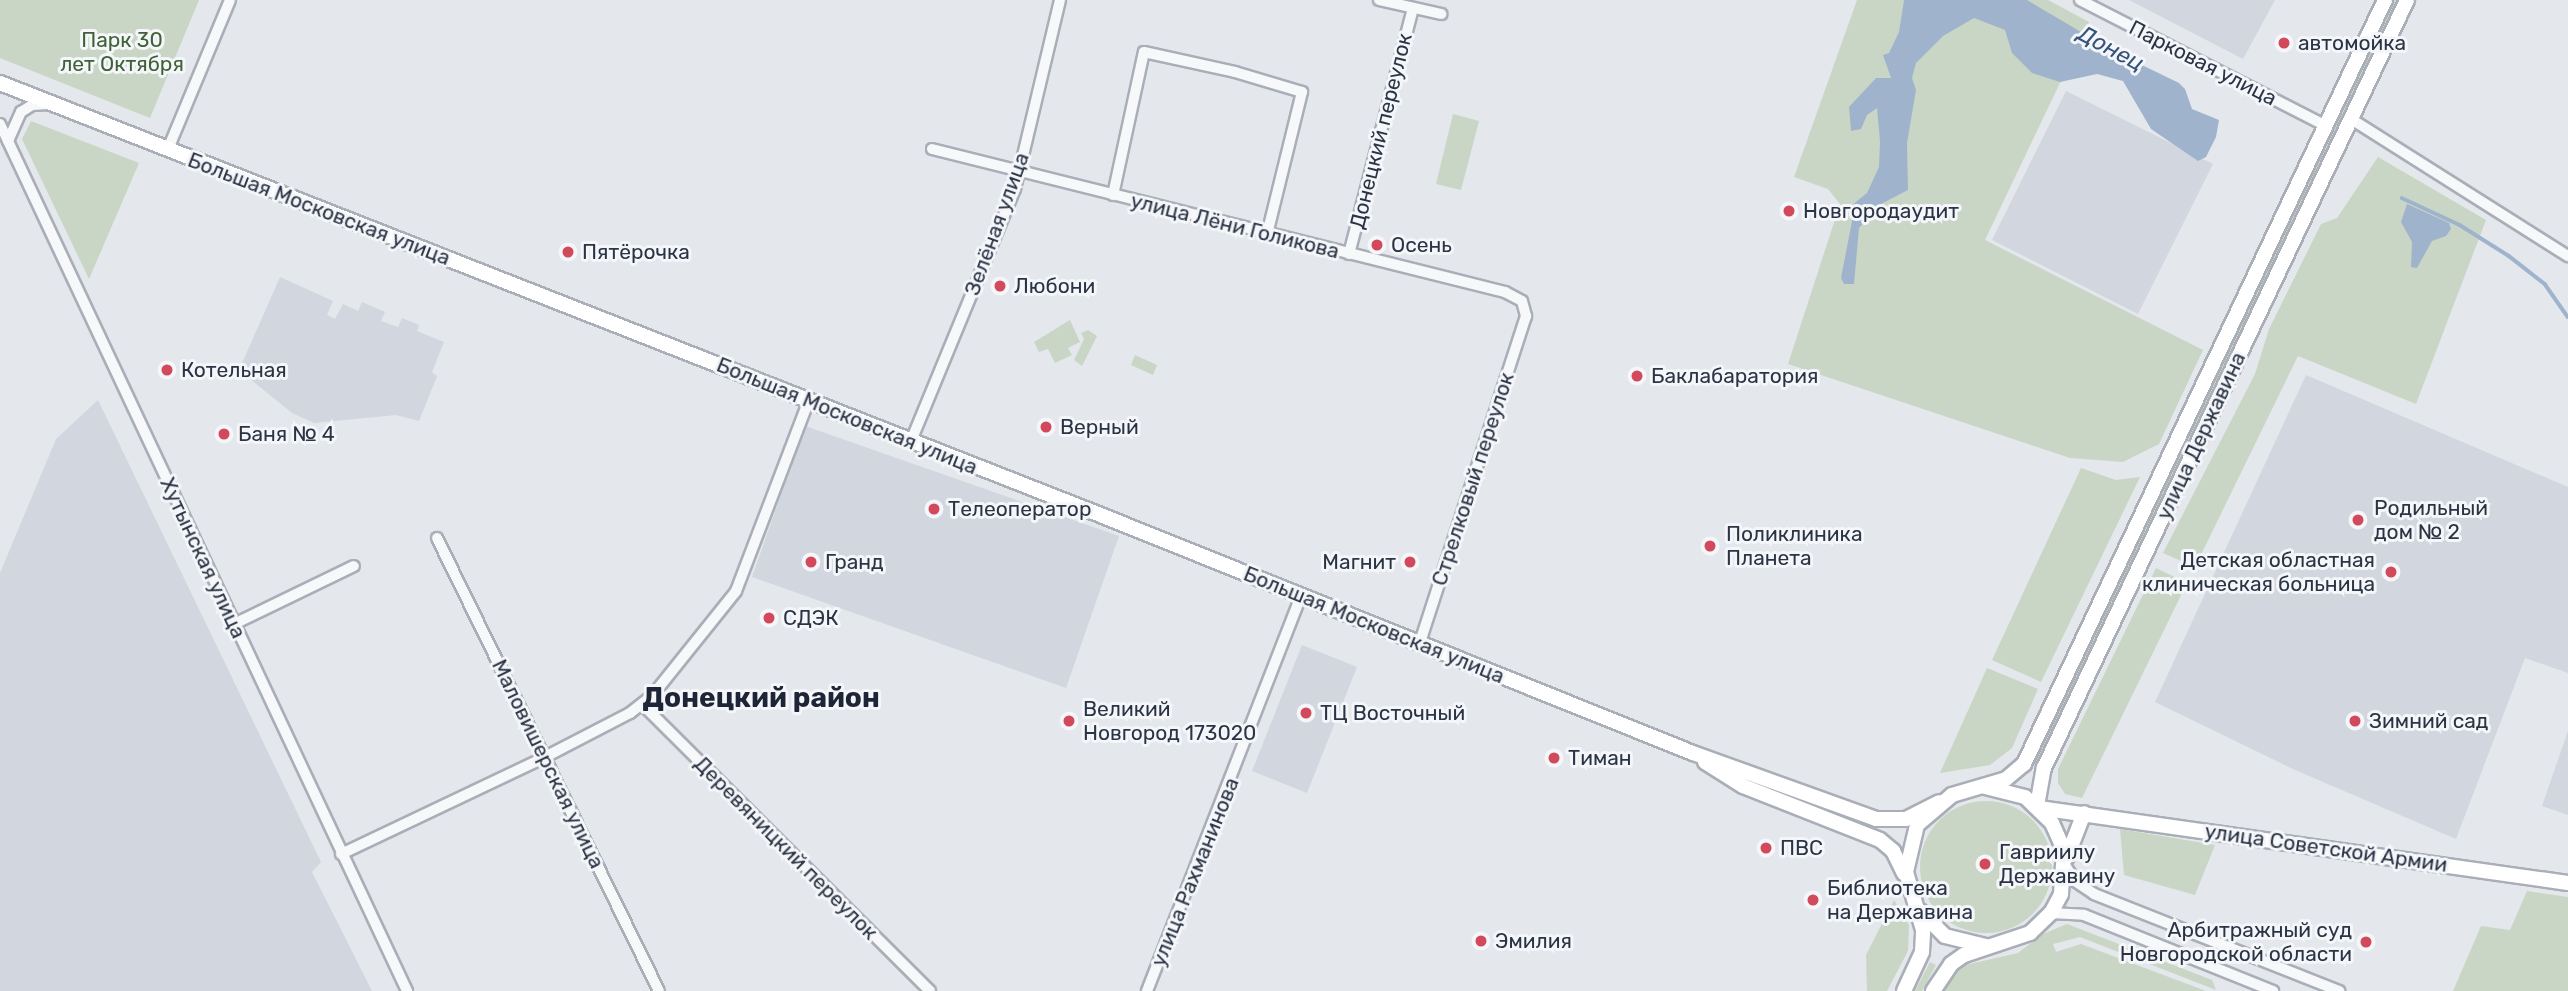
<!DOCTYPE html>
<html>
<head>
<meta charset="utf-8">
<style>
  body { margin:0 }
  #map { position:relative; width:2568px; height:991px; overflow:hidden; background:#e4e7ec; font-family:Rubik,sans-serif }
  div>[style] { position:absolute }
  .built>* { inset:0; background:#d2d6de }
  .green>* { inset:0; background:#c9d6c5 }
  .round { border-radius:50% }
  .water>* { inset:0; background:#9fb4cc }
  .stream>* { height:3.5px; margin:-1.75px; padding:0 1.75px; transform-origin:1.75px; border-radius:1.75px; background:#9fb4cc }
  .roads { filter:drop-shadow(2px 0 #a9aeb7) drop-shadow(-2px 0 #a9aeb7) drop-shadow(0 2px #a9aeb7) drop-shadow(0 -2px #a9aeb7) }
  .minor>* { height:10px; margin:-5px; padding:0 5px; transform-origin:5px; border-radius:5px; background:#f7f8fa }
  .major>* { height:14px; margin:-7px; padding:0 7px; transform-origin:7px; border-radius:7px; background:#fff }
  .dots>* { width:19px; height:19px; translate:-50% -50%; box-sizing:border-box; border:4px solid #f4f6f9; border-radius:50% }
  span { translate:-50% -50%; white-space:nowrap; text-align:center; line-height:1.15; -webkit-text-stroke:6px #f4f6f9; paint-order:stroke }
  .park-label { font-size:21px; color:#3f6138 }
  .poi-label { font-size:21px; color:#2b3445 }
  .left { translate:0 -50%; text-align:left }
  .right { translate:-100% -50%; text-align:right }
  .street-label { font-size:21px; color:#2b3445 }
  .water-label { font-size:23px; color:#34527a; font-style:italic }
  .district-label { font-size:28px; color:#1d2536; font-weight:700 }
</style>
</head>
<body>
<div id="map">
  <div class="built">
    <i style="clip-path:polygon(2129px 0,2275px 0,2243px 59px)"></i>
    <i style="clip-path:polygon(2066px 91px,2213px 164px,2138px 314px,1992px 240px)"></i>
    <i style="clip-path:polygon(280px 277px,333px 301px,327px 315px,335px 319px,343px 304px,358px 311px,362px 302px,385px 312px,381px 321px,398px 327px,402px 318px,419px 325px,417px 331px,444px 342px,432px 372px,437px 376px,419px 421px,396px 415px,314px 423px,292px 413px,239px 370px)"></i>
    <i style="clip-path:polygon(2306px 375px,2568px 487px,2568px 673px,2525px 658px,2456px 839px,2295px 770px,2155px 702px)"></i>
    <i style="clip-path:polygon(98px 400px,321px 862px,312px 872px,372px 991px,0 991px,0 573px,56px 439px)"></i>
    <i style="clip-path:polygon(805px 426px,1119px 536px,1066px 688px,752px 577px)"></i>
    <i style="clip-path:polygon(1302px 645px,1357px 667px,1307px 793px,1252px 771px)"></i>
    <i style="clip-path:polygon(2568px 731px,2568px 815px,2542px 806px)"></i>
  </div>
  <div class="green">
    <i style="clip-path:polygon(0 0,199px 0,150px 118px,0 58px)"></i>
    <i style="clip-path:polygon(1857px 0,2048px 0,2089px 22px,1985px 240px,2203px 350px,2159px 444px,2123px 462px,2070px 458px,1788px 364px,1840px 204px,1828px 189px,1794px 177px)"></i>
    <i style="clip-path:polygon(2393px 0,2401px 0,2039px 764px,2032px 761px)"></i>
    <i style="clip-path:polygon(1453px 114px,1479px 121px,1461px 190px,1436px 184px)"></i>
    <i style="clip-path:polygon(31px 121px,139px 163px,89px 279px,22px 139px)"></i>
    <i style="clip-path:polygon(2378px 157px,2486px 220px,2416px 404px,2298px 356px,2195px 567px,2163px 553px,2255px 374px,2269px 329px,2321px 224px,2337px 218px)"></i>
    <i style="clip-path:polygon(1070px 320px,1080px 342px,1068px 348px,1072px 355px,1055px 363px,1048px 349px,1039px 352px,1034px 342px)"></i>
    <i style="clip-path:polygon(1088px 330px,1097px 336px,1082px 366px,1074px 360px,1084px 339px,1081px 333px)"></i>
    <i style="clip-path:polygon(1135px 355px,1157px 365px,1153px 375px,1131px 365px)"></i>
    <i style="clip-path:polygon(2081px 468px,2116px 480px,2140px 477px,2041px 682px,1992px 660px)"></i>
    <i style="clip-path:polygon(2156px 568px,2187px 583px,2082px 798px,2065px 794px,2058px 783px,2058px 769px)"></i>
    <i style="clip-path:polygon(1987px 668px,2038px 689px,2012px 748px,1990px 765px,1940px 773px)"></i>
    <i class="round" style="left:1920px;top:801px;width:132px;height:132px"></i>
    <i style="clip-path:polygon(2120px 829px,2215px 845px,2195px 895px,2124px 875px)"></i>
    <i style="clip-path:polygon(2527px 891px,2568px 897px,2568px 991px,2453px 991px,2481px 926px,2510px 930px)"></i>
    <i style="clip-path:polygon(1894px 900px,1909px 925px,1908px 951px,1887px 991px,1867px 991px,1866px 955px)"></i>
    <i style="clip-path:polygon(2067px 924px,2212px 980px,2216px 990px,2080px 937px,2053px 944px,2056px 952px,2081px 944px,2206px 991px,1943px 991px,1953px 972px,1965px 965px,2018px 953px,2043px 934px)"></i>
    <i style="clip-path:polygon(1930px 962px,1936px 965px,1922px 991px,1915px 991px)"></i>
  </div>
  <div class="water">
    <i style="clip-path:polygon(1904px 0,2027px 0,2113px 51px,2179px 83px,2185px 89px,2192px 109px,2219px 120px,2216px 137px,2206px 157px,2198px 161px,2151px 129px,2123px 81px,2097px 74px,2060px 82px,2032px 73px,2012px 53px,2005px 30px,1974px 18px,1943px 36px,1916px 63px,1912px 78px,1916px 90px,1907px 143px,1908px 190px,1881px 204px,1859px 228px,1854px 284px,1844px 284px,1841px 278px,1853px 216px,1846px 210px,1867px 193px,1879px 167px,1880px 141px,1877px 108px,1867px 115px,1861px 129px,1851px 131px,1849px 107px,1876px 78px,1891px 78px,1883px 55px,1889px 53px,1899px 32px)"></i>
    <i style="clip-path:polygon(2407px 204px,2449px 223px,2451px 229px,2446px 236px,2432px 241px,2417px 268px,2411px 267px,2412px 242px,2401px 222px)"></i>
  </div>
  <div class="stream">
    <i style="left:2402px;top:198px;width:64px;rotate:25deg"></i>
    <i style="left:2460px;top:225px;width:58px;rotate:32.3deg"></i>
    <i style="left:2509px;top:256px;width:46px;rotate:37.9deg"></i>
    <i style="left:2545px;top:284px;width:40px;rotate:55.1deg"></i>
  </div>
  <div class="roads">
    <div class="minor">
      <i style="left:1379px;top:0;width:64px;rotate:12.7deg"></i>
      <i style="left:2080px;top:0;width:276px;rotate:27.1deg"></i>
      <i style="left:2351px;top:119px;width:257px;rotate:32.3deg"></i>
      <i style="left:0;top:124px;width:958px;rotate:64.85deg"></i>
      <i style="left:8px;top:141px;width:32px;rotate:-66deg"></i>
      <i style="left:21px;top:112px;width:13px;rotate:-32deg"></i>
      <i style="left:32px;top:105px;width:17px;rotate:-3deg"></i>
      <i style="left:168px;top:149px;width:161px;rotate:-67.4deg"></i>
      <i style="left:932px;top:149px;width:591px;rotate:14.01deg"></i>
      <i style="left:1505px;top:292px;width:19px;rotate:28deg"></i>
      <i style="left:1522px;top:301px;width:16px;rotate:75deg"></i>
      <i style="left:1526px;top:316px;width:344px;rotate:108deg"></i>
      <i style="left:1113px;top:195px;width:146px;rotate:-77.8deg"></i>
      <i style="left:1144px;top:52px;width:93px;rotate:12.4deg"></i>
      <i style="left:1235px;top:72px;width:70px;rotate:16.6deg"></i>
      <i style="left:1302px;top:92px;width:146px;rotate:103.8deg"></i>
      <i style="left:1349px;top:254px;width:254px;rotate:-75.4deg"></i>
      <i style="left:911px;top:441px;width:273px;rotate:-67.6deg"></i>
      <i style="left:1015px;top:189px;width:194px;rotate:-76.6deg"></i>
      <i style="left:437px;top:538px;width:504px;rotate:63.89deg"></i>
      <i style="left:234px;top:624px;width:133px;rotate:-25.8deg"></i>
      <i style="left:643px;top:705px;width:405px;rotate:44.9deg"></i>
      <i style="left:341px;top:854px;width:226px;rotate:-25.4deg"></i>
      <i style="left:545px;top:757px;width:96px;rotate:-27.4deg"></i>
      <i style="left:630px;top:713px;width:28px;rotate:-38deg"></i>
      <i style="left:652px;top:696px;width:134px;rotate:-51.3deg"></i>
      <i style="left:736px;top:591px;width:204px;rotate:-69.1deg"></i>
      <i style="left:2065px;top:865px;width:19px;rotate:58deg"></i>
      <i style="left:2075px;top:881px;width:23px;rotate:34deg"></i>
      <i style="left:2094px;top:894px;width:264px;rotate:21.6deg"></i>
      <i style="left:2051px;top:913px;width:33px;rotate:3deg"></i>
      <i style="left:2084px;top:915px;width:204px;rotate:21.9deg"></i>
      <i style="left:1147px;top:991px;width:424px;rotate:-68.7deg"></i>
    </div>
    <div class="major">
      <i style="left:0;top:83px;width:1185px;rotate:21.43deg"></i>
      <i style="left:1103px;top:516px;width:636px;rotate:21.89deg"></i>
      <i style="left:1693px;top:753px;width:195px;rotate:19.8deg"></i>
      <i style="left:1876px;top:819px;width:30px"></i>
      <i style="left:1906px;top:819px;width:37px;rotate:-27deg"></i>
      <i style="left:1705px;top:762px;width:45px;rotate:32.3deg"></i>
      <i style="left:1743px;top:786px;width:147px;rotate:21.5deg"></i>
      <i style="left:1880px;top:840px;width:17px;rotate:40deg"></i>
      <i style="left:1893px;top:851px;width:25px;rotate:64deg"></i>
      <i style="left:2037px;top:806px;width:39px;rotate:-80deg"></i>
      <i style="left:2044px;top:768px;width:849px;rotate:-64.7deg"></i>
      <i style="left:2039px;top:808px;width:534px;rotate:8.07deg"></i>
      <i style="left:2067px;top:857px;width:47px;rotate:-68.9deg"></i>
      <i style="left:1920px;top:911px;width:35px;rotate:45deg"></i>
      <i style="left:1945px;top:936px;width:42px;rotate:13.7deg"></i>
      <i style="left:1904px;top:991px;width:43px;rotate:-65.2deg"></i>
      <i style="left:1922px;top:952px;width:22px;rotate:-87deg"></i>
      <i style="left:1923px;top:930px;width:60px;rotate:-106.3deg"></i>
      <i style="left:1906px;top:872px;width:48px;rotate:-76.8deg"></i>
      <i style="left:1917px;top:825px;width:46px;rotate:-40.6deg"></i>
      <i style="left:1952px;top:795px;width:56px;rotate:-16.5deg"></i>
      <i style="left:2006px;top:779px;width:23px;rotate:-40deg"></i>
      <i style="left:2024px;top:764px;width:845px;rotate:-64.71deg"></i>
      <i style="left:1933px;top:991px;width:32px;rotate:-56deg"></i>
      <i style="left:1951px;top:964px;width:16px;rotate:-35deg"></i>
      <i style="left:1964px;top:955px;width:70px;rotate:-18.4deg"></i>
      <i style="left:2030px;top:933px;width:29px;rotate:-44deg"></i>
      <i style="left:2051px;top:913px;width:21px;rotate:-62deg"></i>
      <i style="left:2061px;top:894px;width:44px;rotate:-86.1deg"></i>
      <i style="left:2064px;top:850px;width:30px;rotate:-114deg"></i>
      <i style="left:2052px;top:823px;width:37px;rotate:-136deg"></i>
      <i style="left:2025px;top:797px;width:41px;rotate:-166deg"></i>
    </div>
  </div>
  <div class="dots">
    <i style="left:2284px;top:43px;background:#d1495b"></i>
    <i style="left:1789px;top:211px;background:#d1495b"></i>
    <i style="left:1377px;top:245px;background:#d1495b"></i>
    <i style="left:568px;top:252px;background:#d1495b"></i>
    <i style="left:1000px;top:286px;background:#d1495b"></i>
    <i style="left:167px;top:370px;background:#d1495b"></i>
    <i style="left:1637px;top:376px;background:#d1495b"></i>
    <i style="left:1046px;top:427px;background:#d1495b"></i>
    <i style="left:224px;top:434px;background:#d1495b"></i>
    <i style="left:934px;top:509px;background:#d1495b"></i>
    <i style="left:2358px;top:520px;background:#d1495b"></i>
    <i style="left:1710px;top:546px;background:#d1495b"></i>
    <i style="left:811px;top:562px;background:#d1495b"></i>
    <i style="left:1410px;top:562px;background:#d1495b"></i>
    <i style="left:2391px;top:572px;background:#d1495b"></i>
    <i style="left:769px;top:618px;background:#d1495b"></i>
    <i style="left:1306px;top:713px;background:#d1495b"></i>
    <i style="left:1069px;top:721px;background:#d1495b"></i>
    <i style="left:2355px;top:721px;background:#d1495b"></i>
    <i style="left:1554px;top:758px;background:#d1495b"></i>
    <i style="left:1766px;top:848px;background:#d1495b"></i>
    <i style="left:1985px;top:864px;background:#d1495b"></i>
    <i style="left:1813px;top:900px;background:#d1495b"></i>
    <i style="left:1481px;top:941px;background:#d1495b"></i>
    <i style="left:2366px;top:942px;background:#d1495b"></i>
  </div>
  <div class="park-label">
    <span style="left:122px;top:52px">Парк 30<br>лет Октября</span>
  </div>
  <div class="poi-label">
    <span class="left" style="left:2298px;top:43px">автомойка</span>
    <span class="left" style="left:1803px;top:211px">Новгородаудит</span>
    <span class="left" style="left:1391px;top:245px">Осень</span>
    <span class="left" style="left:582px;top:252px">Пятёрочка</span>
    <span class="left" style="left:1014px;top:286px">Любони</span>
    <span class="left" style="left:181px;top:370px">Котельная</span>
    <span class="left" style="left:1651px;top:376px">Баклабаратория</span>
    <span class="left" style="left:1060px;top:427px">Верный</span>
    <span class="left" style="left:238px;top:434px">Баня № 4</span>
    <span class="left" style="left:2374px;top:520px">Родильный<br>дом № 2</span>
    <span class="left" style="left:948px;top:509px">Телеоператор</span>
    <span class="left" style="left:1726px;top:546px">Поликлиника<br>Планета</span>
    <span class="right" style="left:2375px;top:572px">Детская областная<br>клиническая больница</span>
    <span class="left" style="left:825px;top:562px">Гранд</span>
    <span class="right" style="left:1396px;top:562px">Магнит</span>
    <span class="left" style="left:783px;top:618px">СДЭК</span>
    <span class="left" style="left:1083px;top:721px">Великий<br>Новгород 173020</span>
    <span class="left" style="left:1320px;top:713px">ТЦ Восточный</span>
    <span class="left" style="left:2369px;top:721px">Зимний сад</span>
    <span class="left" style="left:1568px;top:758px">Тиман</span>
    <span class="left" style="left:1780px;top:848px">ПВС</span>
    <span class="left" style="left:1999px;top:864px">Гавриилу<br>Державину</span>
    <span class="left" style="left:1827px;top:900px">Библиотека<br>на Державина</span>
    <span class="right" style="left:2352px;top:942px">Арбитражный суд<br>Новгородской области</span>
    <span class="left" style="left:1495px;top:941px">Эмилия</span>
  </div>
  <div class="street-label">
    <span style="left:2203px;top:63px;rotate:27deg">Парковая улица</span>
    <span style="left:1381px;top:131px;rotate:-76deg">Донецкий переулок</span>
    <span style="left:319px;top:209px;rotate:21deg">Большая Московская улица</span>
    <span style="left:997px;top:224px;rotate:-70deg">Зелёная улица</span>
    <span style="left:1235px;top:226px;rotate:14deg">улица Лёни Голикова</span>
    <span style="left:847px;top:416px;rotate:22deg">Большая Московская улица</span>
    <span style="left:2201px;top:436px;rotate:-65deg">улица Державина</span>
    <span style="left:1473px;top:479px;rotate:-72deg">Стрелковый переулок</span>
    <span style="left:203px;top:558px;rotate:65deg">Хутынская улица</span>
    <span style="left:1374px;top:625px;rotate:22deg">Большая Московская улица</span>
    <span style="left:548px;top:764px;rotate:64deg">Маловишерская улица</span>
    <span style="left:786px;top:848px;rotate:45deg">Деревяницкий переулок</span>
    <span style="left:2326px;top:848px;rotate:8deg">улица Советской Армии</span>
    <span style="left:1195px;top:872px;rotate:-68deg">улица Рахманинова</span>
  </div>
  <div class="water-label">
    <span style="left:2111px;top:48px;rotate:28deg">Донец</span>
  </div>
  <div class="district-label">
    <span style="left:761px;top:698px">Донецкий район</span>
  </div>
</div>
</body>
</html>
